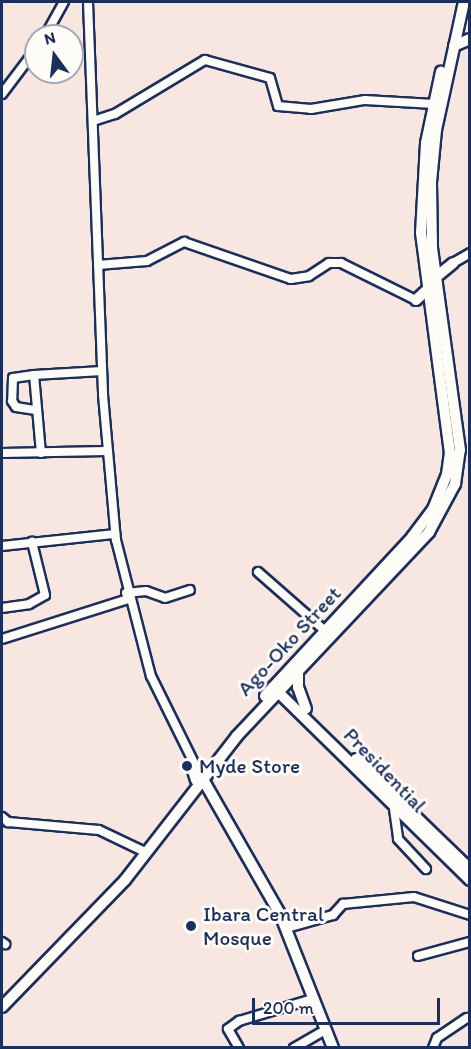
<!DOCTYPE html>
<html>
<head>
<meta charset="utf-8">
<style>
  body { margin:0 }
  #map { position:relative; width:471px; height:1049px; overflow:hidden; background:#f8e6e0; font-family:Itim,sans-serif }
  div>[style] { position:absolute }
  .roads { filter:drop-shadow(2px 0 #1b2f5e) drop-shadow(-2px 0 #1b2f5e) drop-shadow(0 2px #1b2f5e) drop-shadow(0 -2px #1b2f5e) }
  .minor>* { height:8px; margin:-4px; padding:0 4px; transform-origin:4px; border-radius:4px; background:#fdfcf7 }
  .major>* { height:10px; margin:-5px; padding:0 5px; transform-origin:5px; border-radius:5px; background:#fdfcf7 }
  .dots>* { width:16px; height:16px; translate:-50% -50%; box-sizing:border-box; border:3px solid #fdfcf7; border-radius:50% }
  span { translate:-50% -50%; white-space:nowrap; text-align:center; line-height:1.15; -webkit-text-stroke:6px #fdfcf7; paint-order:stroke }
  .street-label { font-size:21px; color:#1b2f5e }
  .poi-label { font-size:21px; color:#1b2f5e }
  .left { translate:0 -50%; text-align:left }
  .frame { position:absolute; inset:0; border:3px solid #1b2f5e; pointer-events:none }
  .north { position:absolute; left:24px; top:24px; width:60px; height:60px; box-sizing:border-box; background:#fdfcf7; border:2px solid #a3aaba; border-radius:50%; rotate:345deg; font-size:16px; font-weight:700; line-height:24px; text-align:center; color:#1b2f5e }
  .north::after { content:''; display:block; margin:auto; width:21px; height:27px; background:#1b2f5e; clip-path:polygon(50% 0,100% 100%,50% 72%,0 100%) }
  .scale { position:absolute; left:252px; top:998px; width:188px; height:27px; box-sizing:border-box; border:3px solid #1b2f5e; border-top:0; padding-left:8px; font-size:18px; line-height:21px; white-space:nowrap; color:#1b2f5e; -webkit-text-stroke:4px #fdfcf7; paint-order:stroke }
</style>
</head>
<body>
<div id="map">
  <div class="roads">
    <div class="minor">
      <i style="left:88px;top:2px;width:393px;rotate:87.8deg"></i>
      <i style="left:103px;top:395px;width:146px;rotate:84.9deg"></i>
      <i style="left:116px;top:540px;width:140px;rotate:75.6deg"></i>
      <i style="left:151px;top:676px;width:110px;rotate:63.7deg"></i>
      <i style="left:45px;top:36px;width:39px;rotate:-61deg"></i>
      <i style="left:2px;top:94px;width:56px;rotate:-52.9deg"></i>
      <i style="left:93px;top:121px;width:23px;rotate:-18deg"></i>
      <i style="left:115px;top:114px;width:105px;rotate:-31deg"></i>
      <i style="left:205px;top:60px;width:67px;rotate:15.5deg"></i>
      <i style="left:270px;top:78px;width:29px;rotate:74deg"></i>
      <i style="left:278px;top:106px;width:33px;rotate:5deg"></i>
      <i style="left:311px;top:109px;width:55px;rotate:-9.5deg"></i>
      <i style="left:365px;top:100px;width:69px;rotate:3.3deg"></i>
      <i style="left:453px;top:263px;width:20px;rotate:-30deg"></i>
      <i style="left:98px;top:265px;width:49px;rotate:-4.7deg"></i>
      <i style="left:147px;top:261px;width:42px;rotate:-27.2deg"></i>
      <i style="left:184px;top:242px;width:113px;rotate:19.1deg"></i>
      <i style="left:291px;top:279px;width:18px;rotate:-9deg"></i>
      <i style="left:309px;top:276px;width:24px;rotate:-33deg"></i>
      <i style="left:329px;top:263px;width:12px"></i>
      <i style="left:341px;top:263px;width:84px;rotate:26.3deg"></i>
      <i style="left:34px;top:375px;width:21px;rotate:172deg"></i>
      <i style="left:13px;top:378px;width:23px;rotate:92deg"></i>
      <i style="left:12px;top:401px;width:7px;rotate:56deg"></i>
      <i style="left:16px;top:407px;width:20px;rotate:9deg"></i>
      <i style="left:2px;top:453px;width:105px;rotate:-1.1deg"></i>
      <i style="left:41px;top:453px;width:78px;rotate:-95.1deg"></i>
      <i style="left:34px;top:375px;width:68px;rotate:-3.4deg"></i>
      <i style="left:2px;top:546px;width:114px;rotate:-6.1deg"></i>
      <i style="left:258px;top:572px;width:88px;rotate:41.3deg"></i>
      <i style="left:126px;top:593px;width:20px;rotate:-6deg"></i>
      <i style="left:146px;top:591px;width:20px;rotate:20deg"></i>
      <i style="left:165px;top:598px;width:26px;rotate:-18deg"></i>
      <i style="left:2px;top:608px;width:27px;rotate:-8deg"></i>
      <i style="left:29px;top:604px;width:18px;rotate:-29deg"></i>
      <i style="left:45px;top:595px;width:55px;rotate:-103.8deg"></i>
      <i style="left:2px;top:639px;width:132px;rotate:-17.6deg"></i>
      <i style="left:190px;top:764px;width:17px;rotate:73deg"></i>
      <i style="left:394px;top:809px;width:30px;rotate:82deg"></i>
      <i style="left:398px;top:839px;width:41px;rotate:47deg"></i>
      <i style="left:2px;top:817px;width:8px;rotate:40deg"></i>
      <i style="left:8px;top:822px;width:91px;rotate:5deg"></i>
      <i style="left:99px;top:830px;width:49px;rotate:25.5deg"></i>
      <i style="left:287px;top:928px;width:48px;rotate:-15.8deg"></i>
      <i style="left:333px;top:915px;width:15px;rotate:-48deg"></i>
      <i style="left:343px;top:904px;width:71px;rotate:-5.6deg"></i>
      <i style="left:414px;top:897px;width:59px;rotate:17.8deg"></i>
      <i style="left:2px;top:942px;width:4px;rotate:34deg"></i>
      <i style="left:418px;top:956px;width:54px;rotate:-15.1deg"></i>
      <i style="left:239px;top:1048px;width:22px;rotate:-120deg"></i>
      <i style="left:228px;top:1029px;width:14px;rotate:-36deg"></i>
      <i style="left:239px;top:1021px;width:73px;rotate:-16.7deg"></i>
      <i style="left:294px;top:1048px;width:30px;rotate:-30deg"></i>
      <i style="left:433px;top:1048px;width:11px;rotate:-68deg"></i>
      <i style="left:437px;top:1038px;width:36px;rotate:-34deg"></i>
    </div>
    <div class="major">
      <i style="left:454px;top:46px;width:17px;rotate:-24deg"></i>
      <i style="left:436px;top:277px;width:22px;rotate:-39deg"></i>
      <i style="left:416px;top:300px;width:16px;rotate:-43deg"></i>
      <i style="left:298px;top:670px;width:17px;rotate:90deg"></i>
      <i style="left:298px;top:687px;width:23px;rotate:70deg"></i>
      <i style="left:273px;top:687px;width:276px;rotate:44.4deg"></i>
      <i style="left:265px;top:696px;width:217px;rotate:-47.2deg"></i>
      <i style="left:412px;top:537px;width:35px;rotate:-53deg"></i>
      <i style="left:433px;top:509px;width:38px;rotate:-68deg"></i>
      <i style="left:447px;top:474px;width:21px;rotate:-82deg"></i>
      <i style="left:450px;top:453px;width:222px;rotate:-97.5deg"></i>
      <i style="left:421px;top:233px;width:90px;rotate:-86.8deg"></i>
      <i style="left:426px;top:143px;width:73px;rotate:-78.1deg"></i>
      <i style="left:356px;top:759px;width:158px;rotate:44deg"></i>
      <i style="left:201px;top:776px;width:159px;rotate:60.2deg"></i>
      <i style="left:280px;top:914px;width:144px;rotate:68.4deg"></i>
      <i style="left:2px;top:1007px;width:177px;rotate:-45.9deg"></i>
      <i style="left:125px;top:880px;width:182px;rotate:-52.1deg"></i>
      <i style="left:237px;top:736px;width:280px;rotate:-46.7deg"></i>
      <i style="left:429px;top:532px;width:55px;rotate:-61.6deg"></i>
      <i style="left:455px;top:484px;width:34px;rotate:-82deg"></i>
      <i style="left:460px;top:450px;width:205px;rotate:-97.9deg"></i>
      <i style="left:432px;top:247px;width:65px;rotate:-90.9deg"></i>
      <i style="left:431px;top:182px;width:52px;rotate:-84.5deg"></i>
      <i style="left:436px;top:130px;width:131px;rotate:-77.7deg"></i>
    </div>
  </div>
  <div class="dots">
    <i style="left:187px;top:766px;background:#1b2f5e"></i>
    <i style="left:191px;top:926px;background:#1b2f5e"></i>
  </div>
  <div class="street-label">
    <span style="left:289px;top:641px;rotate:-47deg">Ago-Oko Street</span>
    <span style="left:385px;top:770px;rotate:46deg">Presidential</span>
  </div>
  <div class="poi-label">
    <span class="left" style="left:199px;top:766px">Myde Store</span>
    <span class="left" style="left:203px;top:926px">Ibara Central<br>Mosque</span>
  </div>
  <div class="frame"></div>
  <div class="north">N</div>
  <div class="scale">200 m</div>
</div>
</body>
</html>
